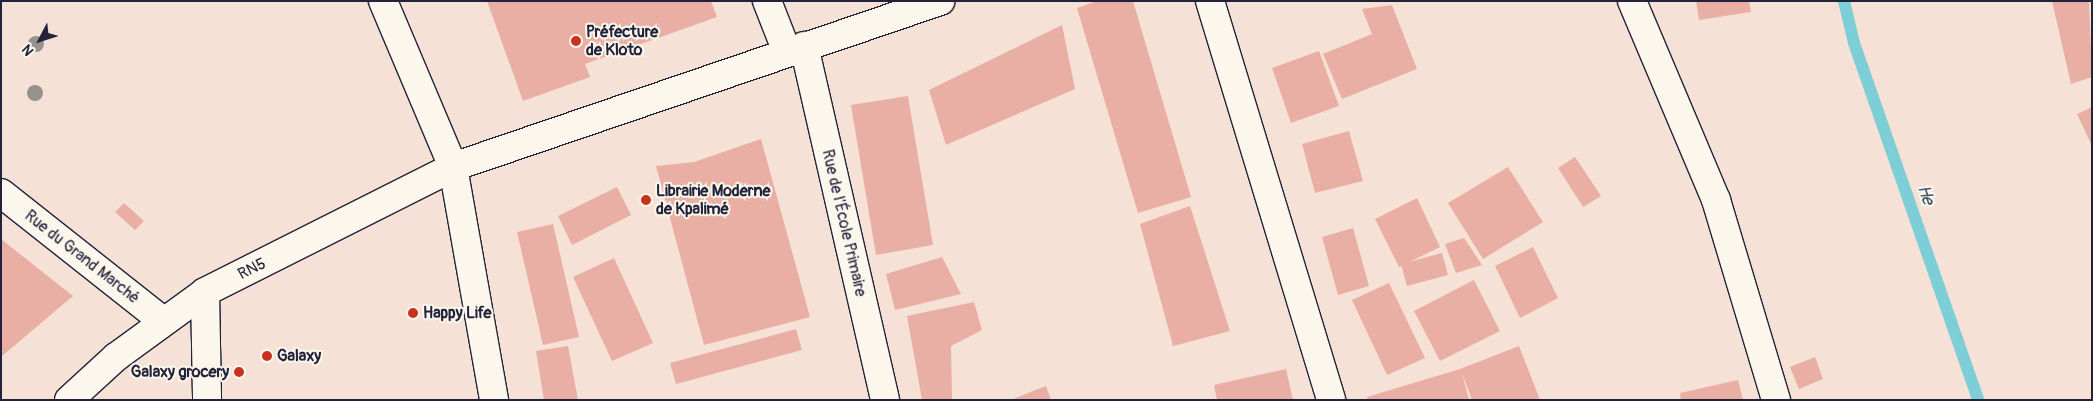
<!DOCTYPE html>
<html>
<head>
<meta charset="utf-8">
<style>
  body { margin:0 }
  #map { position:relative; width:2093px; height:401px; overflow:hidden; background:#f6e1d6; font-family:Pangolin,sans-serif }
  div>[style] { position:absolute }
  .stream>* { height:12px; margin:-6px; padding:0 6px; transform-origin:6px; border-radius:6px; background:#7eced8 }
  .building>* { inset:0; background:#e9afa4 }
  .roads { filter:drop-shadow(1px 0 #22223b) drop-shadow(-1px 0 #22223b) drop-shadow(0 1px #22223b) drop-shadow(0 -1px #22223b) }
  .minor>* { height:28px; margin:-14px; padding:0 14px; transform-origin:14px; border-radius:14px; background:#fbf7ec }
  .tertiary>* { height:28px; margin:-14px; padding:0 14px; transform-origin:14px; border-radius:14px; background:#fbf7ec }
  .secondary>* { height:28px; margin:-14px; padding:0 14px; transform-origin:14px; border-radius:14px; background:#fbf7ec }
  .primary>* { height:28px; margin:-14px; padding:0 14px; transform-origin:14px; border-radius:14px; background:#fbf7ec }
  .trees>* { width:16px; height:16px; margin:-8px; border-radius:50%; background:#98928e }
  .dots>* { width:14px; height:14px; translate:-50% -50%; box-sizing:border-box; border:2px solid #fbf7ec; border-radius:50% }
  span { translate:-50% -50%; white-space:nowrap; text-align:center; line-height:1.15; -webkit-text-stroke:4px #fbf7ec; paint-order:stroke }
  .poi-label { font-size:16px; color:#22223b; font-weight:700 }
  .left { translate:0 -50%; text-align:left }
  .right { translate:-100% -50%; text-align:right }
  .street-label { font-size:16px; color:#22223b }
  .water-label { font-size:18px; color:#3e566a; font-style:italic }
  .frame { position:absolute; inset:0; border:2px solid #22223b; pointer-events:none }
  .north { position:absolute; left:15px; top:15px; width:50px; height:50px; -webkit-text-stroke:4px #fbf7ec; paint-order:stroke; rotate:230deg; font-size:14px; font-weight:700; line-height:20px; text-align:center; color:#22223b }
  .north::after { content:''; display:block; margin:auto; width:18px; height:22px; background:#22223b; clip-path:polygon(50% 0,100% 100%,50% 72%,0 100%) }
</style>
</head>
<body>
<div id="map">
  <div class="stream">
    <i style="left:1844px;top:1px;width:43px;rotate:76.6deg"></i>
    <i style="left:1854px;top:43px;width:378px;rotate:70.8deg"></i>
  </div>
  <div class="building">
    <i style="clip-path:polygon(487px 1px,711px 1px,717px 17px,585px 64px,590px 77px,523px 101px)"></i>
    <i style="clip-path:polygon(1097px 1px,1133px 1px,1191px 197px,1138px 213px,1077px 8px)"></i>
    <i style="clip-path:polygon(1696px 1px,1749px 1px,1751px 12px,1699px 20px)"></i>
    <i style="clip-path:polygon(2052px 1px,2089px 1px,2092px 77px,2071px 84px)"></i>
    <i style="clip-path:polygon(1392px 5px,1417px 69px,1342px 99px,1323px 54px,1372px 34px,1362px 9px)"></i>
    <i style="clip-path:polygon(1062px 25px,1075px 89px,946px 145px,929px 90px)"></i>
    <i style="clip-path:polygon(1319px 51px,1339px 106px,1291px 123px,1272px 68px)"></i>
    <i style="clip-path:polygon(908px 96px,933px 245px,876px 255px,851px 105px)"></i>
    <i style="clip-path:polygon(2092px 107px,2092px 146px,2077px 114px)"></i>
    <i style="clip-path:polygon(1349px 131px,1363px 181px,1315px 193px,1302px 144px)"></i>
    <i style="clip-path:polygon(761px 139px,810px 317px,704px 345px,656px 166px,694px 162px)"></i>
    <i style="clip-path:polygon(1575px 157px,1601px 196px,1583px 207px,1558px 168px)"></i>
    <i style="clip-path:polygon(1508px 167px,1543px 222px,1483px 259px,1448px 203px)"></i>
    <i style="clip-path:polygon(617px 187px,631px 215px,572px 245px,558px 216px)"></i>
    <i style="clip-path:polygon(1417px 198px,1440px 247px,1399px 267px,1375px 219px)"></i>
    <i style="clip-path:polygon(124px 203px,144px 221px,135px 230px,115px 212px)"></i>
    <i style="clip-path:polygon(1190px 206px,1230px 331px,1173px 346px,1140px 224px)"></i>
    <i style="clip-path:polygon(553px 224px,579px 337px,543px 345px,517px 232px)"></i>
    <i style="clip-path:polygon(1353px 228px,1369px 286px,1338px 295px,1322px 237px)"></i>
    <i style="clip-path:polygon(1464px 238px,1482px 265px,1456px 273px,1445px 244px)"></i>
    <i style="clip-path:polygon(1px 239px,73px 296px,1px 357px)"></i>
    <i style="clip-path:polygon(1533px 247px,1558px 298px,1520px 318px,1495px 266px)"></i>
    <i style="clip-path:polygon(1442px 253px,1448px 275px,1407px 286px,1401px 264px)"></i>
    <i style="clip-path:polygon(942px 257px,961px 294px,895px 310px,886px 274px)"></i>
    <i style="clip-path:polygon(614px 258px,653px 343px,612px 361px,573px 277px)"></i>
    <i style="clip-path:polygon(1474px 280px,1500px 331px,1440px 361px,1414px 311px)"></i>
    <i style="clip-path:polygon(1389px 283px,1425px 358px,1387px 375px,1352px 300px)"></i>
    <i style="clip-path:polygon(974px 302px,982px 330px,951px 346px,952px 400px,922px 400px,907px 316px)"></i>
    <i style="clip-path:polygon(796px 329px,802px 350px,676px 384px,670px 363px)"></i>
    <i style="clip-path:polygon(568px 346px,578px 400px,544px 400px,536px 351px)"></i>
    <i style="clip-path:polygon(1519px 346px,1540px 400px,1472px 400px,1462px 373px,1469px 400px,1368px 400px,1367px 397px,1460px 369px)"></i>
    <i style="clip-path:polygon(1815px 357px,1823px 379px,1799px 389px,1790px 367px)"></i>
    <i style="clip-path:polygon(1286px 369px,1293px 400px,1217px 400px,1214px 385px)"></i>
    <i style="clip-path:polygon(1738px 380px,1743px 400px,1681px 400px,1680px 393px)"></i>
    <i style="clip-path:polygon(1046px 386px,1051px 400px,1010px 400px)"></i>
  </div>
  <div class="roads">
    <div class="minor">
      <i style="left:767px;top:1px;width:55px;rotate:68.6deg"></i>
      <i style="left:1210px;top:1px;width:417px;rotate:73.1deg"></i>
      <i style="left:1632px;top:1px;width:216px;rotate:67.1deg"></i>
      <i style="left:1716px;top:200px;width:209px;rotate:73.3deg"></i>
      <i style="left:804px;top:46px;width:363px;rotate:77.1deg"></i>
      <i style="left:1px;top:193px;width:206px;rotate:38.3deg"></i>
      <i style="left:205px;top:292px;width:108px;rotate:88.9deg"></i>
    </div>
    <div class="tertiary">
      <i style="left:383px;top:1px;width:180px;rotate:67.1deg"></i>
    </div>
    <div class="secondary">
      <i style="left:453px;top:167px;width:237px;rotate:80deg"></i>
    </div>
    <div class="primary">
      <i style="left:69px;top:400px;width:64px;rotate:-42.5deg"></i>
      <i style="left:116px;top:357px;width:110px;rotate:-36.1deg"></i>
      <i style="left:205px;top:292px;width:278px;rotate:-26.7deg"></i>
      <i style="left:453px;top:167px;width:515px;rotate:-18.82deg"></i>
    </div>
  </div>
  <div class="trees">
    <i style="left:36px;top:44px"></i>
    <i style="left:35px;top:93px"></i>
  </div>
  <div class="dots">
    <i style="left:576px;top:41px;background:#c8321e"></i>
    <i style="left:646px;top:200px;background:#c8321e"></i>
    <i style="left:413px;top:313px;background:#c8321e"></i>
    <i style="left:267px;top:356px;background:#c8321e"></i>
    <i style="left:239px;top:372px;background:#c8321e"></i>
  </div>
  <div class="poi-label">
    <span class="left" style="left:586px;top:41px">Préfecture<br>de Kloto</span>
    <span class="left" style="left:656px;top:200px">Librairie Moderne<br>de Kpalimé</span>
    <span class="left" style="left:423px;top:313px">Happy Life</span>
    <span class="left" style="left:277px;top:356px">Galaxy</span>
    <span class="right" style="left:229px;top:372px">Galaxy grocery</span>
  </div>
  <div class="street-label">
    <span style="left:844px;top:223px;rotate:77deg">Rue de l'École Primaire</span>
    <span style="left:82px;top:257px;rotate:38deg">Rue du Grand Marché</span>
    <span style="left:252px;top:269px;rotate:-27deg">RN5</span>
  </div>
  <div class="water-label">
    <span style="left:1925px;top:195px;rotate:71deg">He</span>
  </div>
  <div class="frame"></div>
  <div class="north">N</div>
</div>
</body>
</html>
